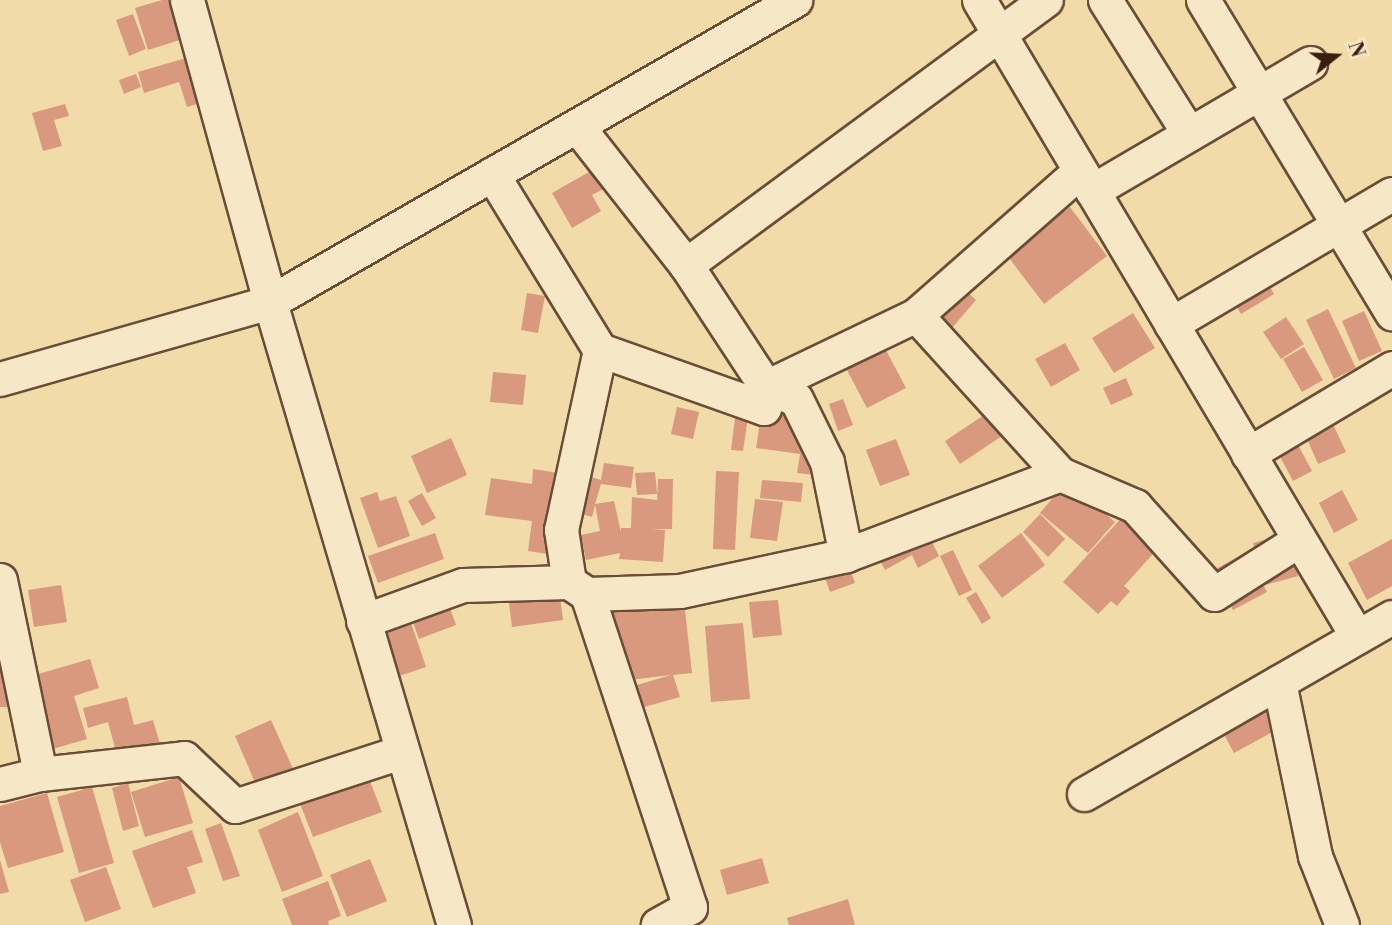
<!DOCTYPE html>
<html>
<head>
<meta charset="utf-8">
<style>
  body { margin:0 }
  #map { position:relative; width:1392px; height:925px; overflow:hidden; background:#f1dba9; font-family:"Libre Bodoni",serif }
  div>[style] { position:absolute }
  .building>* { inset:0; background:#d9997f }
  .roads { filter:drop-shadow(2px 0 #694d37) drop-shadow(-2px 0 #694d37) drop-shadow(0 2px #694d37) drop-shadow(0 -2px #694d37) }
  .minor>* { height:33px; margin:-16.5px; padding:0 16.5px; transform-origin:16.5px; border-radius:16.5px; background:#f6e8c7 }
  span { translate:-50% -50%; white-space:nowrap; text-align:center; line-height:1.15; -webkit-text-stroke:7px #f6e8c7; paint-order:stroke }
  .north { position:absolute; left:1301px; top:21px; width:70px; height:70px; -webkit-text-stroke:5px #f6e8c7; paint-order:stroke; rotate:72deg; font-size:19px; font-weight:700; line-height:28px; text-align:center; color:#3c1e11 }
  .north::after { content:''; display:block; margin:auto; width:24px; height:32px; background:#3c1e11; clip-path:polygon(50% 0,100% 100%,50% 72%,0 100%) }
</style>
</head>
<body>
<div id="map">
  <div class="building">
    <i style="clip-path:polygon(162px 0,175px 0,186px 38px,148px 50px,135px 8px)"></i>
    <i style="clip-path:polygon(133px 14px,146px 49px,129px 56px,116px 20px)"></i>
    <i style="clip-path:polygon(186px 58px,200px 103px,187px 107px,179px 82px,144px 93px,138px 72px)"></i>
    <i style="clip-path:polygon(136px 74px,141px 87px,124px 94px,119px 80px)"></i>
    <i style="clip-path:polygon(65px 104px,69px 116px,54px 120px,62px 146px,43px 151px,32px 113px)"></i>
    <i style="clip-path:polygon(596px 168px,607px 187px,592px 195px,601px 211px,572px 228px,552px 193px)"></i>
    <i style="clip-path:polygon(1070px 207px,1107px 256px,1044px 304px,1006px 254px)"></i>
    <i style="clip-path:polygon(1262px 273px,1274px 294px,1241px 314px,1229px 293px)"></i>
    <i style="clip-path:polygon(960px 285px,976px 300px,952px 328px,935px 312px)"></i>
    <i style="clip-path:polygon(527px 293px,545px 296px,538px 333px,521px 330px)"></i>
    <i style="clip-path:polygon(1328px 309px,1356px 368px,1334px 379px,1306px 320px)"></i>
    <i style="clip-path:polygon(1364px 311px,1382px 351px,1359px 361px,1342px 321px)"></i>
    <i style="clip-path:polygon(1133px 313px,1155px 348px,1114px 373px,1092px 338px)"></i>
    <i style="clip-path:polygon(1286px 317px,1304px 344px,1281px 359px,1263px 332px)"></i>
    <i style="clip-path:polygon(879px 337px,906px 388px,867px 408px,840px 357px)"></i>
    <i style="clip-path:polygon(1065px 343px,1080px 370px,1051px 387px,1035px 359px)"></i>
    <i style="clip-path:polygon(1304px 347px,1323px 380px,1302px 392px,1283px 359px)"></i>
    <i style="clip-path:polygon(493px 372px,526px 375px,523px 405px,490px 402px)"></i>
    <i style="clip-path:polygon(1126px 378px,1133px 395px,1111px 405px,1103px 388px)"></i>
    <i style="clip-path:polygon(843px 399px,853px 425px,838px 431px,829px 404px)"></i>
    <i style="clip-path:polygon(737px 402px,750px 404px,743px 451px,731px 450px)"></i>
    <i style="clip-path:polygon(763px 402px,806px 409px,815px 475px,797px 473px,800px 454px,756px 448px)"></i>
    <i style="clip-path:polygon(677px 407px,699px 412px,693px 439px,671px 434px)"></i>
    <i style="clip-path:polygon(993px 409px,1008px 432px,960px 464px,945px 441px)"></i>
    <i style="clip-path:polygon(1331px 420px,1346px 452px,1318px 464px,1304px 432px)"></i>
    <i style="clip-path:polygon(1290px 430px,1312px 471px,1293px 481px,1271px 440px)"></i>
    <i style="clip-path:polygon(451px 438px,467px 475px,427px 493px,411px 456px)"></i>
    <i style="clip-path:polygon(896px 439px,910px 475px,880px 486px,866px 450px)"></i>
    <i style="clip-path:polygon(604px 463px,634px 467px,631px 488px,601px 484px,595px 504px,614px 501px,621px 532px,621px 528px,631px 528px,632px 497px,657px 500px,658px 479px,673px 479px,672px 529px,651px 529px,665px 530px,663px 562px,619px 559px,620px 553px,586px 560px,581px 535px,600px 531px,595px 505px,592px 517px,575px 512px,585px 475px,601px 480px)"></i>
    <i style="clip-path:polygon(533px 469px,565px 474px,554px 555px,528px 551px,532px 521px,485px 515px,491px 478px,532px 484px)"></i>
    <i style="clip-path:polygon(716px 471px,739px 472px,735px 550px,713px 549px)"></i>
    <i style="clip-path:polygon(655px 472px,657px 494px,637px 495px,635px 473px)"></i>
    <i style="clip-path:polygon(762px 480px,803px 483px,801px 502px,760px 498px)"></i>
    <i style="clip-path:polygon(1067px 481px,1115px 522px,1088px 553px,1040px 513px)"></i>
    <i style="clip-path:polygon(1342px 490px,1358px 520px,1334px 533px,1319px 503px)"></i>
    <i style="clip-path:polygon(377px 492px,380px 501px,396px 496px,410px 536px,378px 548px,360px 498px)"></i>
    <i style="clip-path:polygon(422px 493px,436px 518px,422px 526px,408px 501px)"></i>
    <i style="clip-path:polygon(755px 499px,783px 502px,777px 541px,750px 538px)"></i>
    <i style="clip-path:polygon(1040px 514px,1065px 539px,1048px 557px,1023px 532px)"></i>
    <i style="clip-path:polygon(1125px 514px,1160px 546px,1124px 586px,1130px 591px,1117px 606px,1111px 601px,1098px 614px,1063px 582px)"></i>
    <i style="clip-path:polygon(907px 521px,921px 548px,932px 542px,939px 556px,918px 568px,912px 555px,885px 570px,870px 541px)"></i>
    <i style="clip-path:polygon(435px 533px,444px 559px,378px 583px,368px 556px)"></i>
    <i style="clip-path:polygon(1021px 533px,1045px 565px,1002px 598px,978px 566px)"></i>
    <i style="clip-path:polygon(1286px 534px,1298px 576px,1265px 585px,1253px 543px)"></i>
    <i style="clip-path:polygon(1392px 539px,1392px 586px,1367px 600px,1348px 563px)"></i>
    <i style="clip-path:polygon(843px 550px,855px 583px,830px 592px,818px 559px)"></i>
    <i style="clip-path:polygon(953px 550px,972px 590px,959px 596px,940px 556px)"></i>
    <i style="clip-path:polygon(1245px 553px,1267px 592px,1233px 610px,1212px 571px)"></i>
    <i style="clip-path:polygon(556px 564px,563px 620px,512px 627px,505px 571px)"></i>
    <i style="clip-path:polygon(682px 583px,692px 673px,673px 675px,680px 697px,637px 709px,630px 687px,671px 675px,621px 681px,610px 592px)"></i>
    <i style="clip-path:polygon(61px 585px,67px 622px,34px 627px,28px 590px)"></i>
    <i style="clip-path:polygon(443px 589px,456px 625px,419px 639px,406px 603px)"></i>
    <i style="clip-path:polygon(976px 592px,991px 618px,982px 624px,966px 598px)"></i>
    <i style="clip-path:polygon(778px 600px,782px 635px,753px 638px,749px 602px)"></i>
    <i style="clip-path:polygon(406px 608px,426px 667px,399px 676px,380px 617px)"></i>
    <i style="clip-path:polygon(743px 623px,750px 699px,711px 702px,705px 626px)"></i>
    <i style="clip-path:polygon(90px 659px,99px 688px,74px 696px,87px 739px,49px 750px,28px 677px)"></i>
    <i style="clip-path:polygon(0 667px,5px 667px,7px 707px,0 707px)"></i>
    <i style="clip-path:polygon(1258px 692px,1278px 729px,1234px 753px,1214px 716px)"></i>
    <i style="clip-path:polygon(127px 697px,134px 725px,153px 720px,160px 744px,117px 755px,108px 722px,88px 728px,83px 708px)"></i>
    <i style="clip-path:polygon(271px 720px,294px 771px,257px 787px,235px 736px)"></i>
    <i style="clip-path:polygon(366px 771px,382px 812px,313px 837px,297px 796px)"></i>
    <i style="clip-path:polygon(179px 777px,193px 823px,145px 837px,131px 792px)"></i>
    <i style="clip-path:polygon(128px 783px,139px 826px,123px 831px,112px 788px)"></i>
    <i style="clip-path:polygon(92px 787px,114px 863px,79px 873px,57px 797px)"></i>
    <i style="clip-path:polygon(47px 793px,64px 852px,8px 868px,0 842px,0 806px)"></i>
    <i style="clip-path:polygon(298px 812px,323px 876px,282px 892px,258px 830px)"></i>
    <i style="clip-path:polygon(221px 823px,240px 876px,223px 881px,205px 829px)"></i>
    <i style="clip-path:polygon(192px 830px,203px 862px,187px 867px,196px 893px,153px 908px,132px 851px)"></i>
    <i style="clip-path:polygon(762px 858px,769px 883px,727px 895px,720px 870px)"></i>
    <i style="clip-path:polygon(370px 859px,387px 901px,347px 917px,330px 875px)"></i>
    <i style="clip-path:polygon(0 860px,9px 892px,0 894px)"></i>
    <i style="clip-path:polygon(106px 867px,121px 909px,85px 922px,70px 880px)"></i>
    <i style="clip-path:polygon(328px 881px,341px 916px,328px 921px,329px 925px,292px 925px,282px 899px)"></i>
    <i style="clip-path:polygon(848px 899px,855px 925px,789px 925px,787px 918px)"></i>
  </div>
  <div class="roads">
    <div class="minor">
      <i style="left:187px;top:0;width:313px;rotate:74.6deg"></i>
      <i style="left:270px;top:302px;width:650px;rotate:73.55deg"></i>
      <i style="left:979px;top:0;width:740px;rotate:59.28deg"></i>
      <i style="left:1105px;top:0;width:158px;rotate:57.9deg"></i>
      <i style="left:1203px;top:0;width:366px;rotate:58.9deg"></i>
      <i style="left:577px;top:126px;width:177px;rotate:51.9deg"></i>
      <i style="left:686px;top:265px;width:146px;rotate:56.7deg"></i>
      <i style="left:766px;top:387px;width:32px;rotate:22deg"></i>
      <i style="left:796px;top:399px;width:70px;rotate:63.8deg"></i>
      <i style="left:827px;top:462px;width:95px;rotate:78.5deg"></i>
      <i style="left:492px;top:174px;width:206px;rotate:58.5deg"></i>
      <i style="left:600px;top:350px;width:174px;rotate:19.5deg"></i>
      <i style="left:764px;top:408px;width:21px;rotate:-85deg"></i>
      <i style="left:1092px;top:191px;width:253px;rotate:-30.4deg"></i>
      <i style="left:686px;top:265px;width:447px;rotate:-36.4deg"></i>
      <i style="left:916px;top:315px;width:215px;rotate:47.8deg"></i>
      <i style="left:1060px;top:474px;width:82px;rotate:23.1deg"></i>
      <i style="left:1135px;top:506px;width:118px;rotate:48.1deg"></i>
      <i style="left:1214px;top:594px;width:101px;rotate:-32.4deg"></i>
      <i style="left:1171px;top:324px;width:256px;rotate:-30.5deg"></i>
      <i style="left:0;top:379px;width:281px;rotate:-15.9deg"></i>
      <i style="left:270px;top:302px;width:606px;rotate:-29.91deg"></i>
      <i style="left:766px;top:387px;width:166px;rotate:-25.6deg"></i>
      <i style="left:916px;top:315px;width:218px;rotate:-41.3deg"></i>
      <i style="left:1248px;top:454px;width:168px;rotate:-30.8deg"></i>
      <i style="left:0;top:580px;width:198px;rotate:78.3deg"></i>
      <i style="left:569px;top:582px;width:53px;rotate:-98.7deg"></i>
      <i style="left:561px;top:530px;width:184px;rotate:-77.8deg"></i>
      <i style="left:587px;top:594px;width:330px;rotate:71.8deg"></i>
      <i style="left:690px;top:907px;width:37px;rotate:151deg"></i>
      <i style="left:363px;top:621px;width:106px;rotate:-19.8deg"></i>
      <i style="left:463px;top:585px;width:106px;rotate:-1.6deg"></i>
      <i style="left:569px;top:582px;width:22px;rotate:34deg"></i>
      <i style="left:587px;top:594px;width:93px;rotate:-1.8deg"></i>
      <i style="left:680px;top:591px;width:170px;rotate:-12.2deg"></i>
      <i style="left:846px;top:555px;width:229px;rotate:-20.7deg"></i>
      <i style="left:1279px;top:682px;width:178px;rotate:78.3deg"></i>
      <i style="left:1315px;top:856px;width:74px;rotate:68.6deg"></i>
      <i style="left:0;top:784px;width:41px;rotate:-14deg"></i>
      <i style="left:40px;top:774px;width:145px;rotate:-6.3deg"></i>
      <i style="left:184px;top:758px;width:70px;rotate:43.3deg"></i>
      <i style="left:235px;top:806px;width:175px;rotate:-18deg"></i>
      <i style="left:1084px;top:794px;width:355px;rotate:-29.9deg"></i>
    </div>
  </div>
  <div class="north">N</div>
</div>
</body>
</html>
